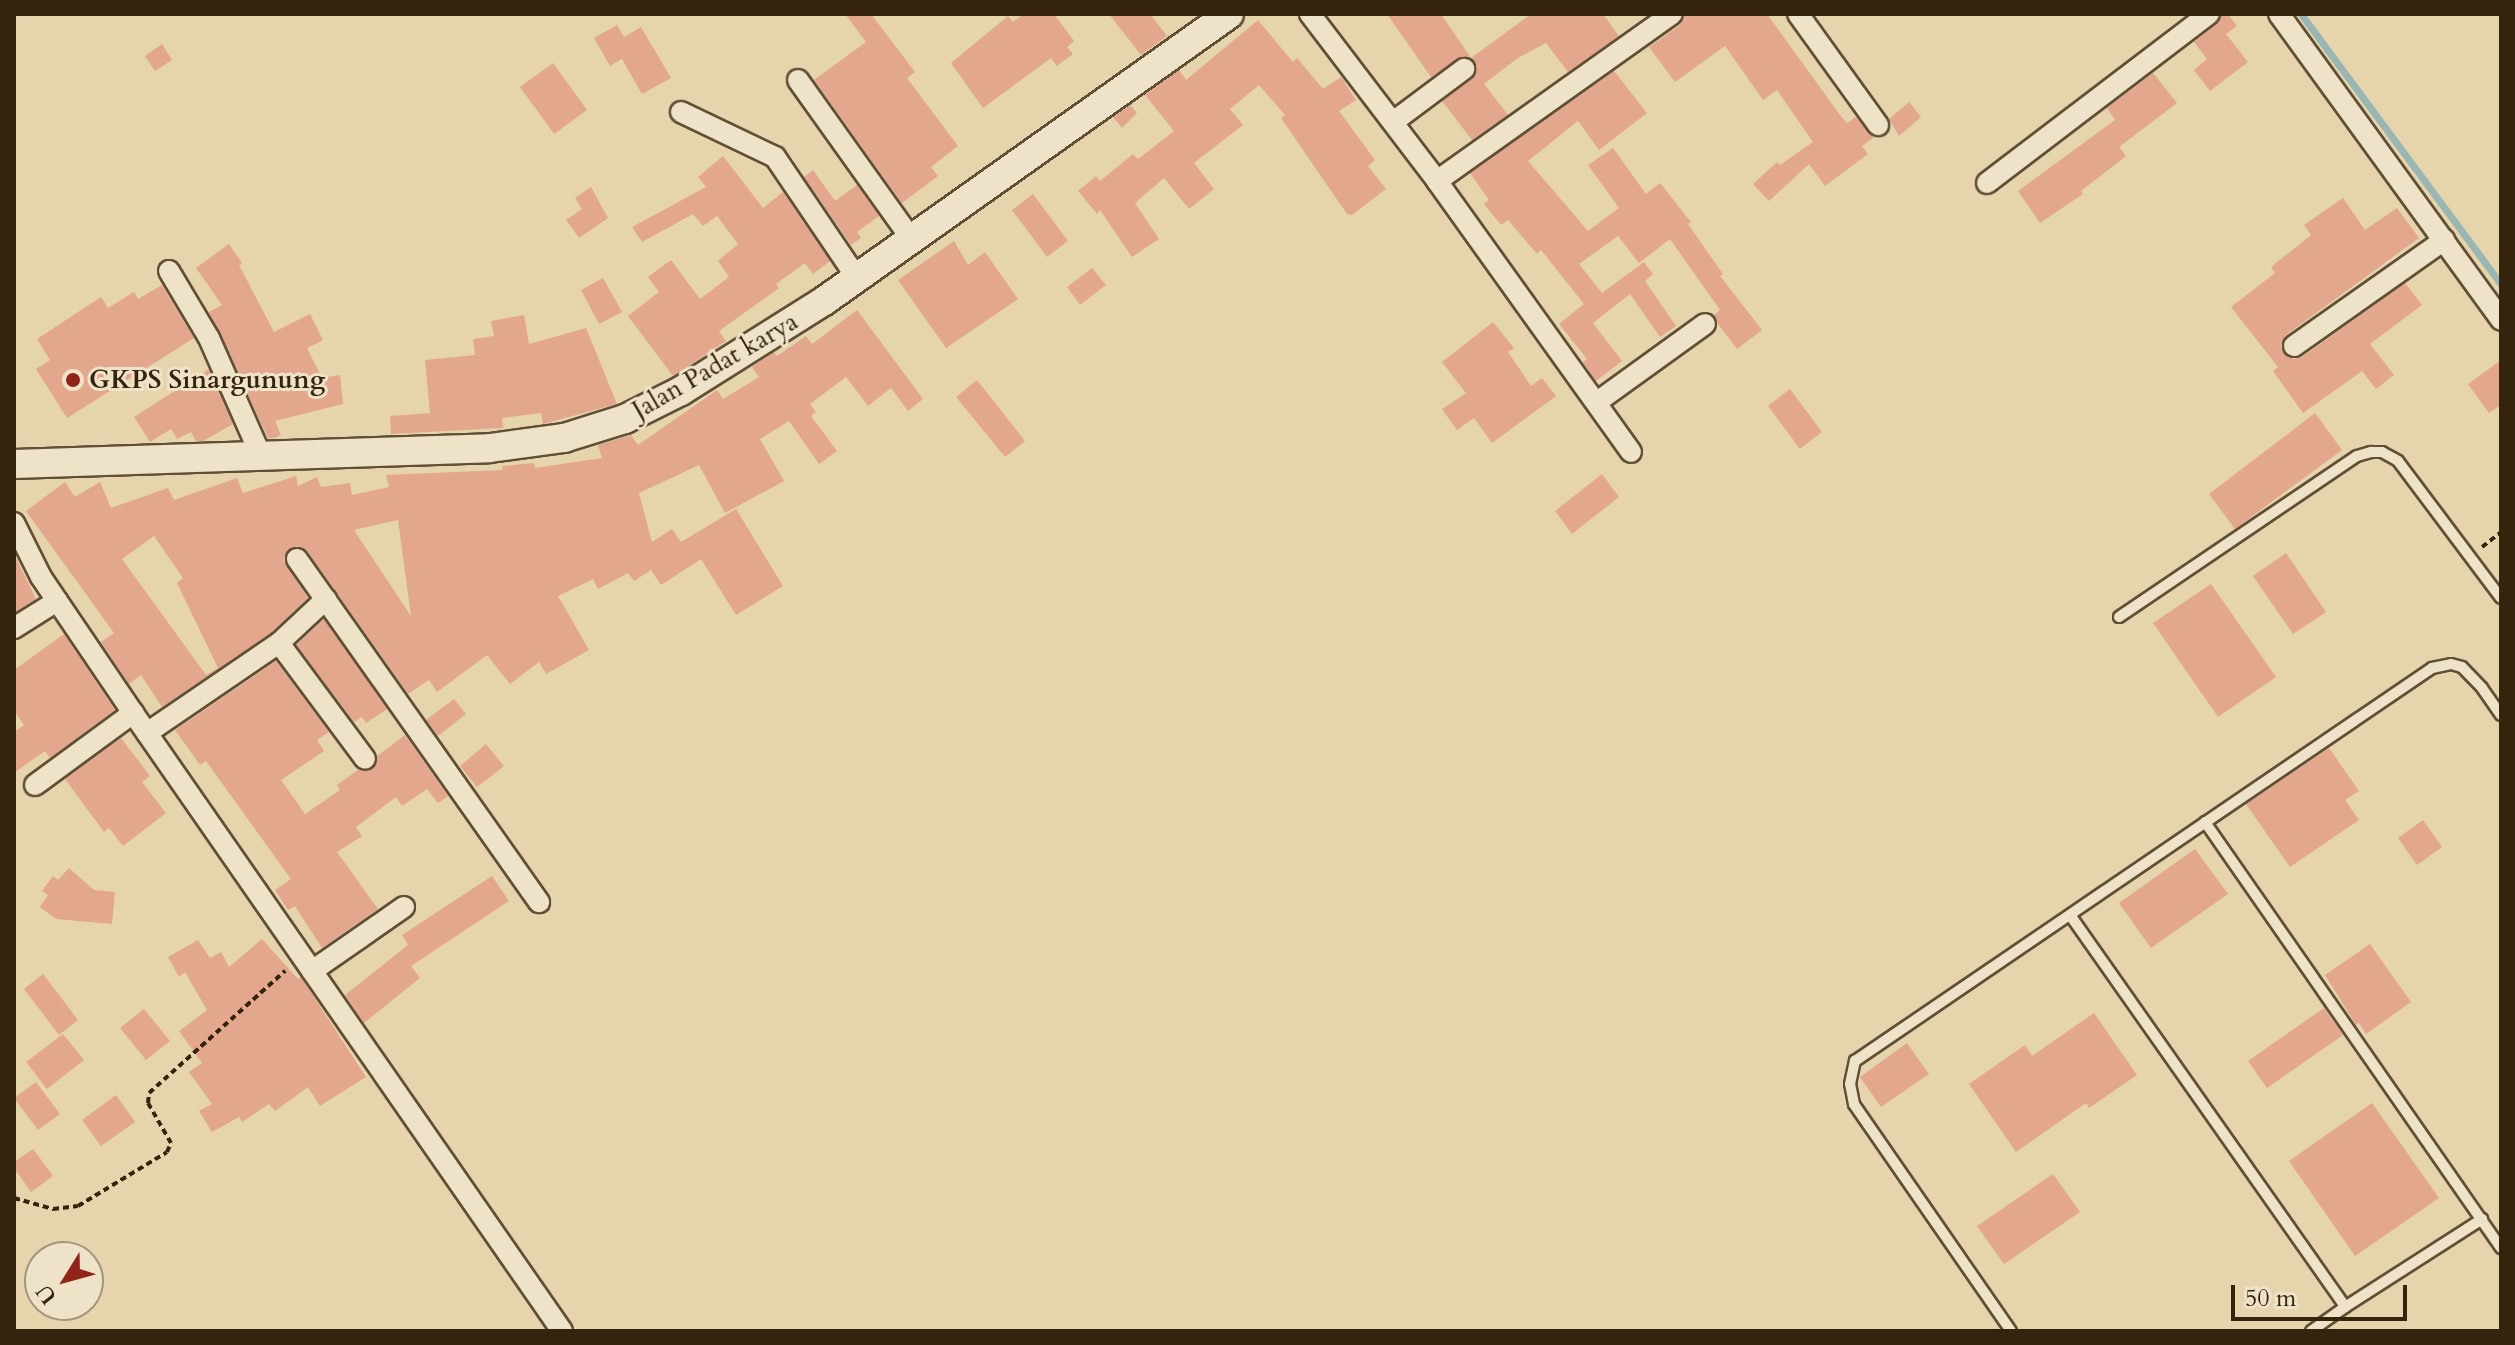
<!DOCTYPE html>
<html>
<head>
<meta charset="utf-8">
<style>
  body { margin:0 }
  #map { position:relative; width:2515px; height:1345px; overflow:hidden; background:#e5d4ac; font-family:Cardo,serif }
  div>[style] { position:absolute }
  .stream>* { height:7px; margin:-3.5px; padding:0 3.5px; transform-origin:3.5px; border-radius:3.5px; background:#99b6b3 }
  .building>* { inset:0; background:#e3a78d }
  .path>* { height:4px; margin-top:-2px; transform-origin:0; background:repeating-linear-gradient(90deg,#34230d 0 6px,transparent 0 10px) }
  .roads { filter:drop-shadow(2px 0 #604f35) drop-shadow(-2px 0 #604f35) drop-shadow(0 2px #604f35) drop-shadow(0 -2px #604f35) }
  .service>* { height:10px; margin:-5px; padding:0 5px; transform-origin:5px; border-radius:5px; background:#eee3c9 }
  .minor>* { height:20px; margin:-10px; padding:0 10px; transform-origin:10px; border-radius:10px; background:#eee3c9 }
  .secondary>* { height:28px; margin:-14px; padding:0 14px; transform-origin:14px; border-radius:14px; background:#eee3c9 }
  .dots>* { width:22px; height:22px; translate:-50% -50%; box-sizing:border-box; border:4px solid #eee3c9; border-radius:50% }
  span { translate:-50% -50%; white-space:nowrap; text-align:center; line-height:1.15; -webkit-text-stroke:6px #eee3c9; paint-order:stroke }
  .street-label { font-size:26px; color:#34230d }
  .poi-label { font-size:26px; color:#34230d; font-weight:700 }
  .left { translate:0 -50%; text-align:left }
  .frame { position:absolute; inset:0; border:16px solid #34230d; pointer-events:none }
  .north { position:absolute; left:24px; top:1241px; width:80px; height:80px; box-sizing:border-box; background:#eee3c9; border:2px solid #a4967e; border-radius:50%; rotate:233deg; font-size:22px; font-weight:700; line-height:32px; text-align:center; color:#34230d }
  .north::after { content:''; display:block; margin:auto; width:28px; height:36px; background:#8f2418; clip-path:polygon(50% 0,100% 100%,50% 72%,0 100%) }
  .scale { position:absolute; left:2231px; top:1285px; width:176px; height:36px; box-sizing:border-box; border:4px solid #34230d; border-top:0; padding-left:10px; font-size:24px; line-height:28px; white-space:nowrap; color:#34230d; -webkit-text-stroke:6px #eee3c9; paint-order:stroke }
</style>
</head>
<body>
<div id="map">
  <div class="stream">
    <i style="left:2301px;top:14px;width:336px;rotate:53.5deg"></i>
  </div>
  <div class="building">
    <i style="clip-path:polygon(845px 14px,871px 14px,915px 72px,907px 78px,958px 146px,931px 167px,938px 176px,902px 203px,814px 80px,866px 42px)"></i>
    <i style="clip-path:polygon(1024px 14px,1054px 14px,1074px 41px,1067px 47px,1073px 54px,1057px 66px,1051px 58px,983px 108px,951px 63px,1008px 16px,1013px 22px)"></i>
    <i style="clip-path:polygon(1109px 14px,1150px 14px,1167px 36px,1141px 55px)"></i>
    <i style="clip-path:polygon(1387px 14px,1441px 14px,1471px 58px,1531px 14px,1603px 14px,1619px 36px,1568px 72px,1546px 43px,1518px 58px,1484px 84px,1508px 115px,1472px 140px,1442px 101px,1472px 79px,1476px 73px,1475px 62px,1462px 56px,1431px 77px)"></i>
    <i style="clip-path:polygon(1685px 14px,1767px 14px,1840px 115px,1847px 123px,1856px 117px,1873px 138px,1862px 146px,1868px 154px,1825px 186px,1809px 164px,1769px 201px,1753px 184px,1777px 162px,1780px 165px,1813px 142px,1777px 90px,1763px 100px,1725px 46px,1675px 82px,1649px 47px,1680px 25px)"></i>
    <i style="clip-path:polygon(2222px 14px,2228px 14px,2237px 26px,2226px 34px,2248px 62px,2210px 91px,2194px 70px,2207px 59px,2194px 42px,2217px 24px)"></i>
    <i style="clip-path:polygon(1258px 20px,1293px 62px,1297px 58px,1323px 89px,1341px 77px,1356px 100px,1339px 111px,1375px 160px,1368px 166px,1386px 189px,1352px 215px,1347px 214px,1281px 118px,1285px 115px,1259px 85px,1230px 109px,1243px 125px,1194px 163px,1214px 189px,1189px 209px,1164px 178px,1135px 203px,1159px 239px,1132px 257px,1100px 210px,1097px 214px,1078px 191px,1096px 176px,1100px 181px,1133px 154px,1138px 159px,1174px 131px,1145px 95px,1179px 70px,1186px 80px)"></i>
    <i style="clip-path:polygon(617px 25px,624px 37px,641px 27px,671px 78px,642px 94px,622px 59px,610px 66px,594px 38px)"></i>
    <i style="clip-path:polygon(162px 44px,172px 60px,155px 71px,145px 56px)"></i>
    <i style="clip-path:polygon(553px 63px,587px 110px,554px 134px,520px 87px)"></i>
    <i style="clip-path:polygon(1614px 71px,1647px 113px,1599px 150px,1578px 121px,1528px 161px,1588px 231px,1619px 208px,1588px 165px,1613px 148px,1646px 194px,1660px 183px,1691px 222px,1688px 224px,1723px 274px,1720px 276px,1762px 330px,1737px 349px,1718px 324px,1714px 315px,1720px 310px,1670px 239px,1639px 263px,1618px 236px,1579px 264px,1602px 293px,1644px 262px,1653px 274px,1645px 281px,1676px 326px,1660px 337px,1630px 294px,1593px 323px,1622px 361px,1596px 381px,1583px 362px,1587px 359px,1559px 324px,1584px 304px,1541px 250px,1537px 254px,1508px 220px,1501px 225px,1484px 204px,1489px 200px,1470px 173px)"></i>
    <i style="clip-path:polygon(2153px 73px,2177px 103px,2119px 147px,2126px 156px,2081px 191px,2083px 194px,2040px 223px,2018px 191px,2115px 120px,2107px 108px)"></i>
    <i style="clip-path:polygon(1909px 102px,1921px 117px,1899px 136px,1889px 119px)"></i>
    <i style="clip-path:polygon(1130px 105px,1137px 113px,1122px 128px,1113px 117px)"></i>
    <i style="clip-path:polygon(723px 156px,763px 208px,783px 192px,830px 261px,813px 274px,805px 263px,776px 284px,779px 288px,719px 331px,726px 341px,673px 376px,628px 316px,659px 292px,648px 277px,671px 260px,700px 299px,729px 277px,718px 261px,738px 244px,717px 216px,703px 226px,693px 214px,642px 242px,632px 227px,706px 187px,698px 177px)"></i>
    <i style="clip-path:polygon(813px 170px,835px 201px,857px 185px,879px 216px,857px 232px,861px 238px,851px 245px,804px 177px)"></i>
    <i style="clip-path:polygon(591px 187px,608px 218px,579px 238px,566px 220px,582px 209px,575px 198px)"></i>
    <i style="clip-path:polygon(1033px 194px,1068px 241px,1047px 257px,1012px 210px)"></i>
    <i style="clip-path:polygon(2343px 198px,2365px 230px,2397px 208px,2419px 238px,2286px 335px,2281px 346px,2284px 354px,2294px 359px,2302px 357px,2405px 283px,2422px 305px,2370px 344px,2394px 375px,2376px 389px,2362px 371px,2303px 413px,2273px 371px,2278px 367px,2231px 307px,2275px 273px,2271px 267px,2311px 235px,2304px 225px)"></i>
    <i style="clip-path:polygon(954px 241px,968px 265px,985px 252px,1018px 299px,946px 348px,898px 280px)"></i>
    <i style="clip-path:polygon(229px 244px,242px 263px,239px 265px,274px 332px,310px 314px,323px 340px,307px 348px,322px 378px,340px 375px,343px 404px,275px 421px,281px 435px,275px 438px,268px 438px,209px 312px,222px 305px,196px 268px)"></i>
    <i style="clip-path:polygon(1092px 268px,1106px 285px,1080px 305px,1067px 287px)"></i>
    <i style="clip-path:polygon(603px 278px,622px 312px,599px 324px,581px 290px)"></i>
    <i style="clip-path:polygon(162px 285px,194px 338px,67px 418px,36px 369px,50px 360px,37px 339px,101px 297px,108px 308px,134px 292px,138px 299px)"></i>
    <i style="clip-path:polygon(evenodd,857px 310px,923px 399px,908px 411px,891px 388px,868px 406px,846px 377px,810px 404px,816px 412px,811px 416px,837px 451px,819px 464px,789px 421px,760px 439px,784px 481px,725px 513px,699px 465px,639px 493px,652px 542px,672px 529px,681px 542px,736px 509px,783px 586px,736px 615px,701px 559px,661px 585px,651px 570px,634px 581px,628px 573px,598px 589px,593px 579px,558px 596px,589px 650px,546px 674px,539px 662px,510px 684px,487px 655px,437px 692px,429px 680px,408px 694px,308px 552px,297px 546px,286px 553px,284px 561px,308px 598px,271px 633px,162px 707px,141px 675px,129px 684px,101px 642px,114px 633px,26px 511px,65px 482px,75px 497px,100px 482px,111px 508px,168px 488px,174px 500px,237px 478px,243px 493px,296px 476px,298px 486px,317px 477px,321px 487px,350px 483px,352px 495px,389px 487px,386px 475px,503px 470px,502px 466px,534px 463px,535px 468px,602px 458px,598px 445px,631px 435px,638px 445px,717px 390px,723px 399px,759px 377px,752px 367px,774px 352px,777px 356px,806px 336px,812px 344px,857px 310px,398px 520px,411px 616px,354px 530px,398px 520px,857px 310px,154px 536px,183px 578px,177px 583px,218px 668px,206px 675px,122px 559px,154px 536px)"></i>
    <i style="clip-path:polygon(524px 315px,529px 344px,586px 328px,617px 404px,543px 424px,541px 413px,502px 418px,503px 428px,391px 434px,390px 416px,430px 413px,425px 360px,475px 355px,473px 339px,494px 336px,491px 321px)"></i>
    <i style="clip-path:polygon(1493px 322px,1514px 348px,1508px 352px,1531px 386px,1542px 378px,1556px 396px,1492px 443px,1474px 418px,1457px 430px,1442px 409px,1466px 393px,1442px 362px)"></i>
    <i style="clip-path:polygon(2501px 360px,2501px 405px,2489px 413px,2468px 384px)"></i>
    <i style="clip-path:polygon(209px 369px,233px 424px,203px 441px,196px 441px,191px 432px,177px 439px,171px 429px,150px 442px,134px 417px)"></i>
    <i style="clip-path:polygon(977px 380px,1025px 441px,1005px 457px,956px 397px)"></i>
    <i style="clip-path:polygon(1790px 389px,1822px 432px,1800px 449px,1768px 406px)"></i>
    <i style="clip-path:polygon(2315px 413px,2342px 450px,2235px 529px,2209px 494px)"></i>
    <i style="clip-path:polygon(1602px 474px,1619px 497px,1572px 534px,1555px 511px)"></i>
    <i style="clip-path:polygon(2286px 553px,2326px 612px,2293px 634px,2253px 576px)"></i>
    <i style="clip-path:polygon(14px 554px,36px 599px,14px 613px)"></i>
    <i style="clip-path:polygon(2211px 584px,2276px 677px,2218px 717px,2153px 623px)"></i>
    <i style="clip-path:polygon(324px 619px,387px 709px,366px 723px,362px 717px,354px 722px,296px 645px)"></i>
    <i style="clip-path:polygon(64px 634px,115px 710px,50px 758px,45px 751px,14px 773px,14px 732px,24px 725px,14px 711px,14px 670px)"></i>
    <i style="clip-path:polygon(276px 661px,329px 732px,317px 740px,324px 751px,281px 780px,305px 814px,340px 790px,337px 785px,358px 770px,373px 769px,377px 756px,405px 735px,448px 796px,438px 803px,427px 789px,402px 806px,396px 797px,356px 827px,362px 836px,337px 852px,378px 909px,322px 948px,295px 906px,288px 910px,275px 890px,291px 879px,206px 761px,200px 765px,175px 730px)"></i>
    <i style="clip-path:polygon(454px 699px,466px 714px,438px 736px,426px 720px)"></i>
    <i style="clip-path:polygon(121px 738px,150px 776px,142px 782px,166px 813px,123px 846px,109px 828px,104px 832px,65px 779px)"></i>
    <i style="clip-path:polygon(486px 744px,504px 766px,477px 787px,460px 766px)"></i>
    <i style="clip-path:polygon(2329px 748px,2359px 791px,2345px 800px,2359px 820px,2290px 867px,2246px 804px)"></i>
    <i style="clip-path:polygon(2423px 820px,2442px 847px,2417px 865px,2398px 838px)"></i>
    <i style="clip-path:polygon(2195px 849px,2228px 894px,2151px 948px,2119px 903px)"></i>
    <i style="clip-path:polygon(69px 868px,94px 890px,115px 892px,112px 924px,56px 919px,40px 907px,48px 895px,42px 891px,53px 876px,58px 880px)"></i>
    <i style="clip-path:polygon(492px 876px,509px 901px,411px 966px,420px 978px,364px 1023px,345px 995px,408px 945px,402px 935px)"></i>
    <i style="clip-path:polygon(262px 939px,298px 979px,301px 977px,366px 1077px,320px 1106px,308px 1087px,275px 1111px,269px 1104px,242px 1122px,239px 1117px,212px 1132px,199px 1111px,212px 1104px,189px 1072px,202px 1063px,179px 1031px,207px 1010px,185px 972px,179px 977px,168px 957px,198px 940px,210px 958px,221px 952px,229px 967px)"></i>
    <i style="clip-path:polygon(2370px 944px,2411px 1002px,2366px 1034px,2359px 1023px,2356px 1025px,2325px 975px)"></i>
    <i style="clip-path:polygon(43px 974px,78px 1020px,59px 1035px,24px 989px)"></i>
    <i style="clip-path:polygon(2324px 1008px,2343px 1035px,2267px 1088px,2248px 1061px)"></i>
    <i style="clip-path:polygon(144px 1009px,170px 1041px,146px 1060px,120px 1028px)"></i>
    <i style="clip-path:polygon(2094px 1013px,2137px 1075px,2089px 1108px,2086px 1103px,2016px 1152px,1969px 1084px,2025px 1045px,2032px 1056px)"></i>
    <i style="clip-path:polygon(63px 1034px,84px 1060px,47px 1089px,26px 1062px)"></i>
    <i style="clip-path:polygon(1907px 1043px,1929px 1074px,1881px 1107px,1860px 1077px)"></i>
    <i style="clip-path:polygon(36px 1082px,60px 1114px,38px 1130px,14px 1098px)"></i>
    <i style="clip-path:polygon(116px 1095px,135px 1122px,101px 1146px,82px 1120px)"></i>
    <i style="clip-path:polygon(2372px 1103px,2439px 1198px,2355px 1256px,2289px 1161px)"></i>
    <i style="clip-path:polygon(33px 1149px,53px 1176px,31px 1192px,14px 1168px,14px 1162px)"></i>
    <i style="clip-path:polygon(2053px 1174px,2080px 1212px,2004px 1264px,1977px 1226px)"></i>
  </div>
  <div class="path">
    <i style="left:2482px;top:547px;width:24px;rotate:-38deg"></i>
    <i style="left:14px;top:1198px;width:41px;rotate:15.8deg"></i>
    <i style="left:53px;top:1209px;width:25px;rotate:-7deg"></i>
    <i style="left:78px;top:1206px;width:104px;rotate:-31.2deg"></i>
    <i style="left:167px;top:1152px;width:10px;rotate:-66deg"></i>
    <i style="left:171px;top:1143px;width:46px;rotate:-119.9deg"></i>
    <i style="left:148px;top:1103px;width:10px;rotate:-84deg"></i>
    <i style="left:149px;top:1093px;width:183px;rotate:-41.9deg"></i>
  </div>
  <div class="roads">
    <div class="service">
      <i style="left:2119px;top:617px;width:287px;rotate:-34.1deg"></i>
      <i style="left:2357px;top:456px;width:15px;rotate:-16deg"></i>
      <i style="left:2371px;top:452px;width:11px"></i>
      <i style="left:2382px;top:452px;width:18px;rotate:29deg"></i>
      <i style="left:2398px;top:461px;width:171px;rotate:53.1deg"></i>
      <i style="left:2205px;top:822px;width:519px;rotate:55.21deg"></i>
      <i style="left:2070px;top:915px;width:479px;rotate:54.9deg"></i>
      <i style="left:2345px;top:1307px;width:163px;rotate:-32.7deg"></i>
      <i style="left:2011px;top:1331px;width:276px;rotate:-124.7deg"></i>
      <i style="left:1854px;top:1104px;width:20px;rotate:-101deg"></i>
      <i style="left:1850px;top:1084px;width:24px;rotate:-78deg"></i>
      <i style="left:1855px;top:1061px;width:698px;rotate:-34.26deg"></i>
      <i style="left:2432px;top:668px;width:19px;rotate:-12deg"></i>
      <i style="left:2451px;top:664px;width:11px;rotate:15deg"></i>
      <i style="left:2462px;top:667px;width:29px;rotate:46deg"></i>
      <i style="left:2482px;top:688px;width:33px;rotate:55deg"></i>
      <i style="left:2311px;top:1331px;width:42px;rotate:-35.2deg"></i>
    </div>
    <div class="minor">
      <i style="left:1310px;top:14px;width:210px;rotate:52.7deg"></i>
      <i style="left:1437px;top:181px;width:333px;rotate:54.4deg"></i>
      <i style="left:1798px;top:14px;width:137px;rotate:54.2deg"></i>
      <i style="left:2279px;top:14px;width:378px;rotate:54deg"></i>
      <i style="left:798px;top:80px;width:196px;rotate:54.5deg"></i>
      <i style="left:681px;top:112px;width:104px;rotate:25.6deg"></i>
      <i style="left:775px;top:157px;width:146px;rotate:55.9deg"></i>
      <i style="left:1393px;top:122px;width:89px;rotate:-36.7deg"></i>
      <i style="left:1437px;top:181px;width:288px;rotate:-35.4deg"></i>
      <i style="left:1987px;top:183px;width:279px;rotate:-37.3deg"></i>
      <i style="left:169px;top:271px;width:78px;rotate:59.2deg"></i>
      <i style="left:209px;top:338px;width:131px;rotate:66.2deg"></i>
      <i style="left:2294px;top:346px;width:184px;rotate:-35.2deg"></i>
      <i style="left:1597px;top:402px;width:133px;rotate:-35.8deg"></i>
      <i style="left:14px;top:523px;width:60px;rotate:63.4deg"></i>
      <i style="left:41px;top:577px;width:164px;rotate:55.9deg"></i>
      <i style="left:133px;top:713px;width:752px;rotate:55.23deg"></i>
      <i style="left:297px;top:559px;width:420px;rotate:54.8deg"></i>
      <i style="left:326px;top:599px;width:64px;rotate:136.9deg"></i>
      <i style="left:279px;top:643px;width:144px;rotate:53.4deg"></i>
      <i style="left:14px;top:628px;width:51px;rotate:-32.1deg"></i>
      <i style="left:147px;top:733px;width:160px;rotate:-34.3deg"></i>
      <i style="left:35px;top:785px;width:122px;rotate:-36.3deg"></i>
      <i style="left:312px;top:971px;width:112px;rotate:-34.8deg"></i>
    </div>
    <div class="secondary">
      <i style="left:14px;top:464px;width:476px;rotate:-1.9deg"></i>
      <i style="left:490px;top:448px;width:75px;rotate:-7.7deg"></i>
      <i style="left:564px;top:438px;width:64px;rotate:-17.3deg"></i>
      <i style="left:625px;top:419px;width:63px;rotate:-26.6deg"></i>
      <i style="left:681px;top:391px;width:169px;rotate:-32.2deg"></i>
      <i style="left:824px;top:301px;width:496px;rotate:-35.3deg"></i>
    </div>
  </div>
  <div class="dots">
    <i style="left:73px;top:380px;background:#8f2418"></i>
  </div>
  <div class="street-label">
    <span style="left:715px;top:366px;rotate:-30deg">Jalan Padat karya</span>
  </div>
  <div class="poi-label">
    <span class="left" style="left:89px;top:380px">GKPS Sinargunung</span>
  </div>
  <div class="frame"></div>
  <div class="north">U</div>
  <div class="scale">50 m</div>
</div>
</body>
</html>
